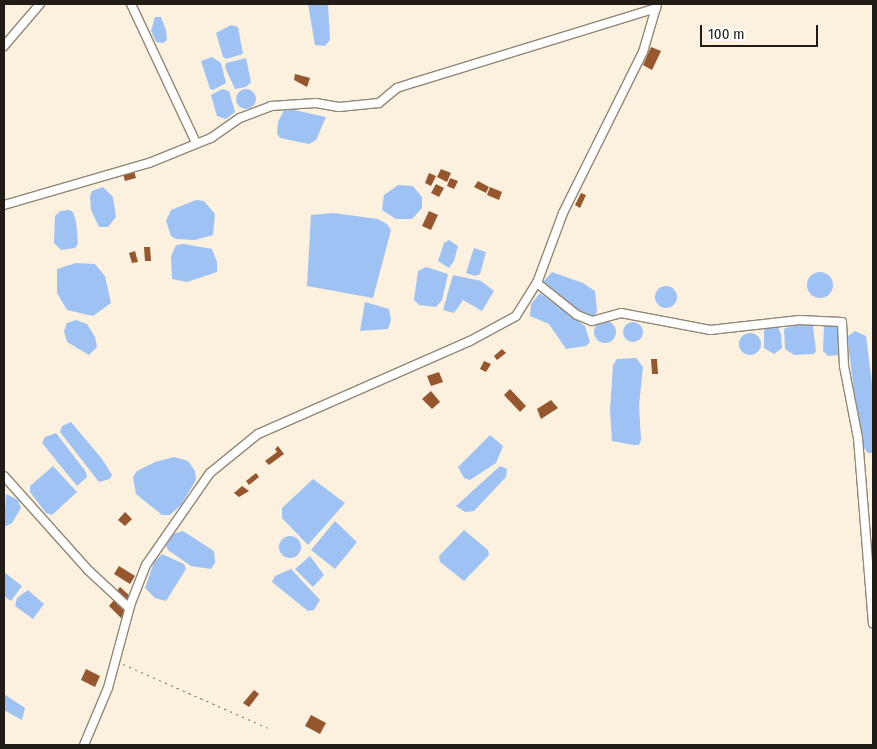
<!DOCTYPE html>
<html>
<head>
<meta charset="utf-8">
<style>
  body { margin:0 }
  #map { position:relative; width:877px; height:749px; overflow:hidden; background:#fcf1de; font-family:"Fira Sans Condensed",sans-serif }
  div>[style] { position:absolute }
  .water>* { inset:0; background:#9ec2f3 }
  .round { border-radius:50% }
  .building>* { inset:0; background:#96562e }
  .path>* { height:1px; margin-top:-0.5px; transform-origin:0; background:repeating-linear-gradient(90deg,#888174 0 2.5px,transparent 0 6.5px) }
  .roads { filter:drop-shadow(1px 0 #928776) drop-shadow(-1px 0 #928776) drop-shadow(0 1px #928776) drop-shadow(0 -1px #928776) }
  .minor>* { height:8px; margin:-4px; padding:0 4px; transform-origin:4px; border-radius:4px; background:#fff }
  span { translate:-50% -50%; white-space:nowrap; text-align:center; line-height:1.15; -webkit-text-stroke:5px #fff; paint-order:stroke }
  .frame { position:absolute; inset:0; border:5px solid #211d16; pointer-events:none }
  .scale { position:absolute; left:700px; top:25px; width:118px; height:22px; box-sizing:border-box; border:2px solid #211d16; border-top:0; padding-left:6px; font-size:15px; line-height:18px; white-space:nowrap; color:#211d16; -webkit-text-stroke:4px #fff; paint-order:stroke }
</style>
</head>
<body>
<div id="map">
  <div class="water">
    <i style="clip-path:polygon(308px 4px,328px 4px,330px 40px,325px 46px,315px 45px)"></i>
    <i style="clip-path:polygon(155px 17px,161px 17px,166px 30px,167px 40px,163px 43px,156px 42px,151px 31px)"></i>
    <i style="clip-path:polygon(231px 25px,238px 27px,243px 54px,226px 59px,223px 57px,216px 33px)"></i>
    <i style="clip-path:polygon(212px 57px,221px 63px,226px 83px,213px 90px,210px 89px,201px 61px)"></i>
    <i style="clip-path:polygon(246px 58px,251px 82px,246px 87px,235px 89px,225px 67px,226px 63px)"></i>
    <i class="round" style="left:236px;top:89px;width:20px;height:20px"></i>
    <i style="clip-path:polygon(222px 89px,229px 91px,235px 112px,226px 119px,217px 116px,211px 95px)"></i>
    <i style="clip-path:polygon(285px 108px,326px 117px,316px 140px,309px 144px,280px 138px,277px 134px,278px 122px)"></i>
    <i style="clip-path:polygon(398px 185px,413px 186px,422px 197px,422px 208px,412px 219px,396px 219px,382px 210px,384px 195px)"></i>
    <i style="clip-path:polygon(103px 187px,113px 197px,116px 217px,108px 227px,99px 227px,91px 210px,90px 196px,92px 191px)"></i>
    <i style="clip-path:polygon(196px 200px,204px 201px,215px 214px,213px 235px,195px 240px,176px 239px,171px 236px,166px 221px,171px 210px)"></i>
    <i style="clip-path:polygon(69px 210px,73px 212px,76px 221px,78px 244px,75px 248px,61px 250px,54px 243px,55px 216px,60px 211px)"></i>
    <i style="clip-path:polygon(333px 213px,378px 219px,387px 224px,391px 230px,373px 298px,307px 286px,311px 215px)"></i>
    <i style="clip-path:polygon(449px 240px,458px 246px,454px 261px,449px 268px,438px 261px,444px 243px)"></i>
    <i style="clip-path:polygon(184px 244px,212px 249px,217px 262px,217px 272px,187px 282px,172px 279px,171px 256px,176px 245px)"></i>
    <i style="clip-path:polygon(474px 248px,486px 252px,480px 274px,475px 276px,466px 273px)"></i>
    <i style="clip-path:polygon(76px 263px,95px 264px,105px 276px,111px 303px,93px 316px,67px 310px,57px 293px,57px 269px)"></i>
    <i style="clip-path:polygon(426px 267px,448px 274px,442px 300px,436px 307px,419px 305px,414px 300px,418px 271px)"></i>
    <i class="round" style="left:807px;top:272px;width:26px;height:26px"></i>
    <i style="clip-path:polygon(552px 272px,583px 283px,595px 291px,597px 311px,593px 318px,580px 314px,545px 286px,543px 282px)"></i>
    <i style="clip-path:polygon(453px 275px,481px 281px,494px 291px,482px 311px,463px 300px,454px 313px,443px 310px)"></i>
    <i class="round" style="left:655px;top:286px;width:22px;height:22px"></i>
    <i style="clip-path:polygon(540px 293px,585px 326px,590px 342px,586px 346px,566px 349px,549px 324px,530px 316px,531px 304px)"></i>
    <i style="clip-path:polygon(365px 302px,389px 309px,391px 320px,388px 329px,360px 331px)"></i>
    <i style="clip-path:polygon(76px 320px,87px 324px,95px 337px,97px 347px,89px 355px,67px 342px,64px 331px,67px 323px)"></i>
    <i class="round" style="left:594px;top:321px;width:22px;height:22px"></i>
    <i class="round" style="left:623px;top:322px;width:20px;height:20px"></i>
    <i style="clip-path:polygon(799px 323px,813px 326px,816px 351px,814px 354px,794px 355px,785px 349px,784px 329px)"></i>
    <i style="clip-path:polygon(837px 324px,840px 355px,828px 356px,823px 351px,824px 325px)"></i>
    <i style="clip-path:polygon(771px 326px,778px 327px,781px 335px,782px 348px,774px 354px,764px 348px,764px 327px)"></i>
    <i style="clip-path:polygon(855px 331px,866px 336px,873px 392px,873px 453px,868px 453px,861px 445px,848px 344px,848px 336px)"></i>
    <i class="round" style="left:739px;top:333px;width:22px;height:22px"></i>
    <i style="clip-path:polygon(636px 358px,643px 367px,639px 405px,641px 440px,639px 445px,633px 445px,612px 441px,610px 410px,613px 365px,617px 359px)"></i>
    <i style="clip-path:polygon(71px 422px,102px 459px,112px 475px,110px 479px,99px 482px,60px 432px,62px 426px)"></i>
    <i style="clip-path:polygon(56px 433px,86px 472px,87px 477px,77px 486px,42px 443px,45px 437px)"></i>
    <i style="clip-path:polygon(490px 435px,503px 446px,496px 463px,470px 480px,464px 478px,458px 467px)"></i>
    <i style="clip-path:polygon(174px 457px,188px 461px,195px 471px,196px 480px,181px 505px,170px 515px,162px 515px,136px 494px,133px 477px,137px 471px,155px 462px)"></i>
    <i style="clip-path:polygon(53px 466px,77px 492px,52px 515px,46px 513px,30px 492px,30px 486px)"></i>
    <i style="clip-path:polygon(500px 466px,507px 469px,506px 477px,474px 511px,465px 512px,456px 506px)"></i>
    <i style="clip-path:polygon(313px 479px,345px 503px,308px 545px,282px 518px,282px 508px)"></i>
    <i style="clip-path:polygon(6px 494px,18px 500px,21px 508px,12px 523px,4px 527px)"></i>
    <i style="clip-path:polygon(335px 521px,357px 542px,335px 569px,311px 550px)"></i>
    <i style="clip-path:polygon(464px 530px,488px 550px,489px 555px,464px 581px,440px 562px,439px 556px)"></i>
    <i style="clip-path:polygon(183px 531px,214px 551px,215px 563px,211px 569px,191px 566px,168px 550px,166px 546px,173px 534px)"></i>
    <i class="round" style="left:279px;top:536px;width:22px;height:22px"></i>
    <i style="clip-path:polygon(162px 554px,184px 564px,186px 569px,166px 601px,155px 598px,145px 588px,154px 562px)"></i>
    <i style="clip-path:polygon(310px 556px,324px 575px,313px 587px,295px 569px)"></i>
    <i style="clip-path:polygon(291px 569px,320px 600px,314px 610px,308px 611px,272px 582px,275px 576px)"></i>
    <i style="clip-path:polygon(4px 572px,22px 586px,11px 601px,4px 596px)"></i>
    <i style="clip-path:polygon(28px 590px,44px 604px,33px 619px,15px 606px,17px 598px)"></i>
    <i style="clip-path:polygon(4px 694px,25px 708px,22px 720px,4px 710px)"></i>
  </div>
  <div class="building">
    <i style="clip-path:polygon(651px 47px,661px 51px,652px 70px,643px 65px)"></i>
    <i style="clip-path:polygon(295px 74px,310px 78px,307px 87px,294px 80px)"></i>
    <i style="clip-path:polygon(441px 169px,451px 173px,447px 182px,437px 177px)"></i>
    <i style="clip-path:polygon(134px 171px,136px 178px,125px 181px,123px 174px)"></i>
    <i style="clip-path:polygon(429px 173px,436px 176px,431px 186px,425px 183px)"></i>
    <i style="clip-path:polygon(450px 178px,458px 181px,454px 189px,447px 186px)"></i>
    <i style="clip-path:polygon(478px 181px,489px 187px,486px 193px,474px 187px)"></i>
    <i style="clip-path:polygon(436px 184px,444px 188px,439px 197px,431px 193px)"></i>
    <i style="clip-path:polygon(490px 187px,502px 192px,499px 200px,487px 195px)"></i>
    <i style="clip-path:polygon(581px 193px,586px 195px,580px 208px,575px 205px)"></i>
    <i style="clip-path:polygon(429px 211px,438px 215px,431px 230px,422px 226px)"></i>
    <i style="clip-path:polygon(144px 247px,150px 247px,151px 261px,145px 261px)"></i>
    <i style="clip-path:polygon(135px 251px,138px 262px,132px 263px,129px 253px)"></i>
    <i style="clip-path:polygon(502px 349px,506px 353px,497px 360px,494px 356px)"></i>
    <i style="clip-path:polygon(651px 359px,657px 359px,658px 374px,652px 374px)"></i>
    <i style="clip-path:polygon(484px 361px,491px 364px,486px 372px,480px 369px)"></i>
    <i style="clip-path:polygon(439px 372px,443px 382px,431px 386px,427px 376px)"></i>
    <i style="clip-path:polygon(510px 389px,526px 406px,520px 412px,504px 395px)"></i>
    <i style="clip-path:polygon(431px 391px,440px 402px,432px 409px,422px 399px)"></i>
    <i style="clip-path:polygon(551px 400px,558px 408px,541px 419px,537px 409px)"></i>
    <i style="clip-path:polygon(278px 446px,284px 454px,269px 465px,265px 461px,277px 452px,275px 449px)"></i>
    <i style="clip-path:polygon(256px 473px,259px 477px,249px 485px,246px 481px)"></i>
    <i style="clip-path:polygon(242px 486px,249px 491px,239px 497px,234px 493px)"></i>
    <i style="clip-path:polygon(125px 512px,132px 519px,125px 526px,118px 520px)"></i>
    <i style="clip-path:polygon(119px 566px,135px 576px,130px 584px,114px 574px)"></i>
    <i style="clip-path:polygon(120px 587px,130px 596px,125px 602px,116px 592px)"></i>
    <i style="clip-path:polygon(114px 600px,126px 613px,121px 618px,109px 606px)"></i>
    <i style="clip-path:polygon(86px 669px,100px 676px,95px 687px,81px 680px)"></i>
    <i style="clip-path:polygon(254px 690px,259px 694px,249px 707px,243px 703px)"></i>
    <i style="clip-path:polygon(311px 715px,326px 723px,320px 734px,305px 726px)"></i>
  </div>
  <div class="path">
    <i style="left:123px;top:664px;width:158px;rotate:23.8deg"></i>
  </div>
  <div class="roads">
    <div class="minor">
      <i style="left:131px;top:4px;width:153px;rotate:64.9deg"></i>
      <i style="left:4px;top:46px;width:55px;rotate:-49.4deg"></i>
      <i style="left:4px;top:205px;width:151px;rotate:-16.2deg"></i>
      <i style="left:149px;top:163px;width:67px;rotate:-22deg"></i>
      <i style="left:211px;top:138px;width:35px;rotate:-35deg"></i>
      <i style="left:240px;top:118px;width:33px;rotate:-21deg"></i>
      <i style="left:271px;top:106px;width:45px;rotate:-3.8deg"></i>
      <i style="left:316px;top:103px;width:23px;rotate:10deg"></i>
      <i style="left:339px;top:107px;width:40px;rotate:-5.7deg"></i>
      <i style="left:379px;top:103px;width:23px;rotate:-40deg"></i>
      <i style="left:397px;top:88px;width:20px;rotate:-18deg"></i>
      <i style="left:416px;top:82px;width:251px;rotate:-17.1deg"></i>
      <i style="left:537px;top:283px;width:51px;rotate:38.7deg"></i>
      <i style="left:577px;top:315px;width:16px;rotate:22deg"></i>
      <i style="left:592px;top:321px;width:30px;rotate:-15deg"></i>
      <i style="left:621px;top:313px;width:91px;rotate:10.8deg"></i>
      <i style="left:710px;top:330px;width:90px;rotate:-6.4deg"></i>
      <i style="left:799px;top:320px;width:43px;rotate:2.7deg"></i>
      <i style="left:842px;top:322px;width:44px;rotate:87.4deg"></i>
      <i style="left:844px;top:366px;width:73px;rotate:79deg"></i>
      <i style="left:858px;top:438px;width:186px;rotate:85.4deg"></i>
      <i style="left:4px;top:476px;width:126px;rotate:48.2deg"></i>
      <i style="left:88px;top:570px;width:56px;rotate:42.8deg"></i>
      <i style="left:84px;top:745px;width:62px;rotate:-67.2deg"></i>
      <i style="left:108px;top:688px;width:88px;rotate:-74.9deg"></i>
      <i style="left:131px;top:603px;width:41px;rotate:-68.5deg"></i>
      <i style="left:146px;top:565px;width:112px;rotate:-55.2deg"></i>
      <i style="left:210px;top:473px;width:62px;rotate:-39.1deg"></i>
      <i style="left:258px;top:434px;width:232px;rotate:-23.7deg"></i>
      <i style="left:470px;top:341px;width:52px;rotate:-28.5deg"></i>
      <i style="left:516px;top:316px;width:39px;rotate:-58deg"></i>
      <i style="left:537px;top:283px;width:75px;rotate:-69.6deg"></i>
      <i style="left:563px;top:213px;width:180px;rotate:-63.6deg"></i>
      <i style="left:643px;top:52px;width:50px;rotate:-73.7deg"></i>
    </div>
  </div>
  <div class="frame"></div>
  <div class="scale">100 m</div>
</div>
</body>
</html>
